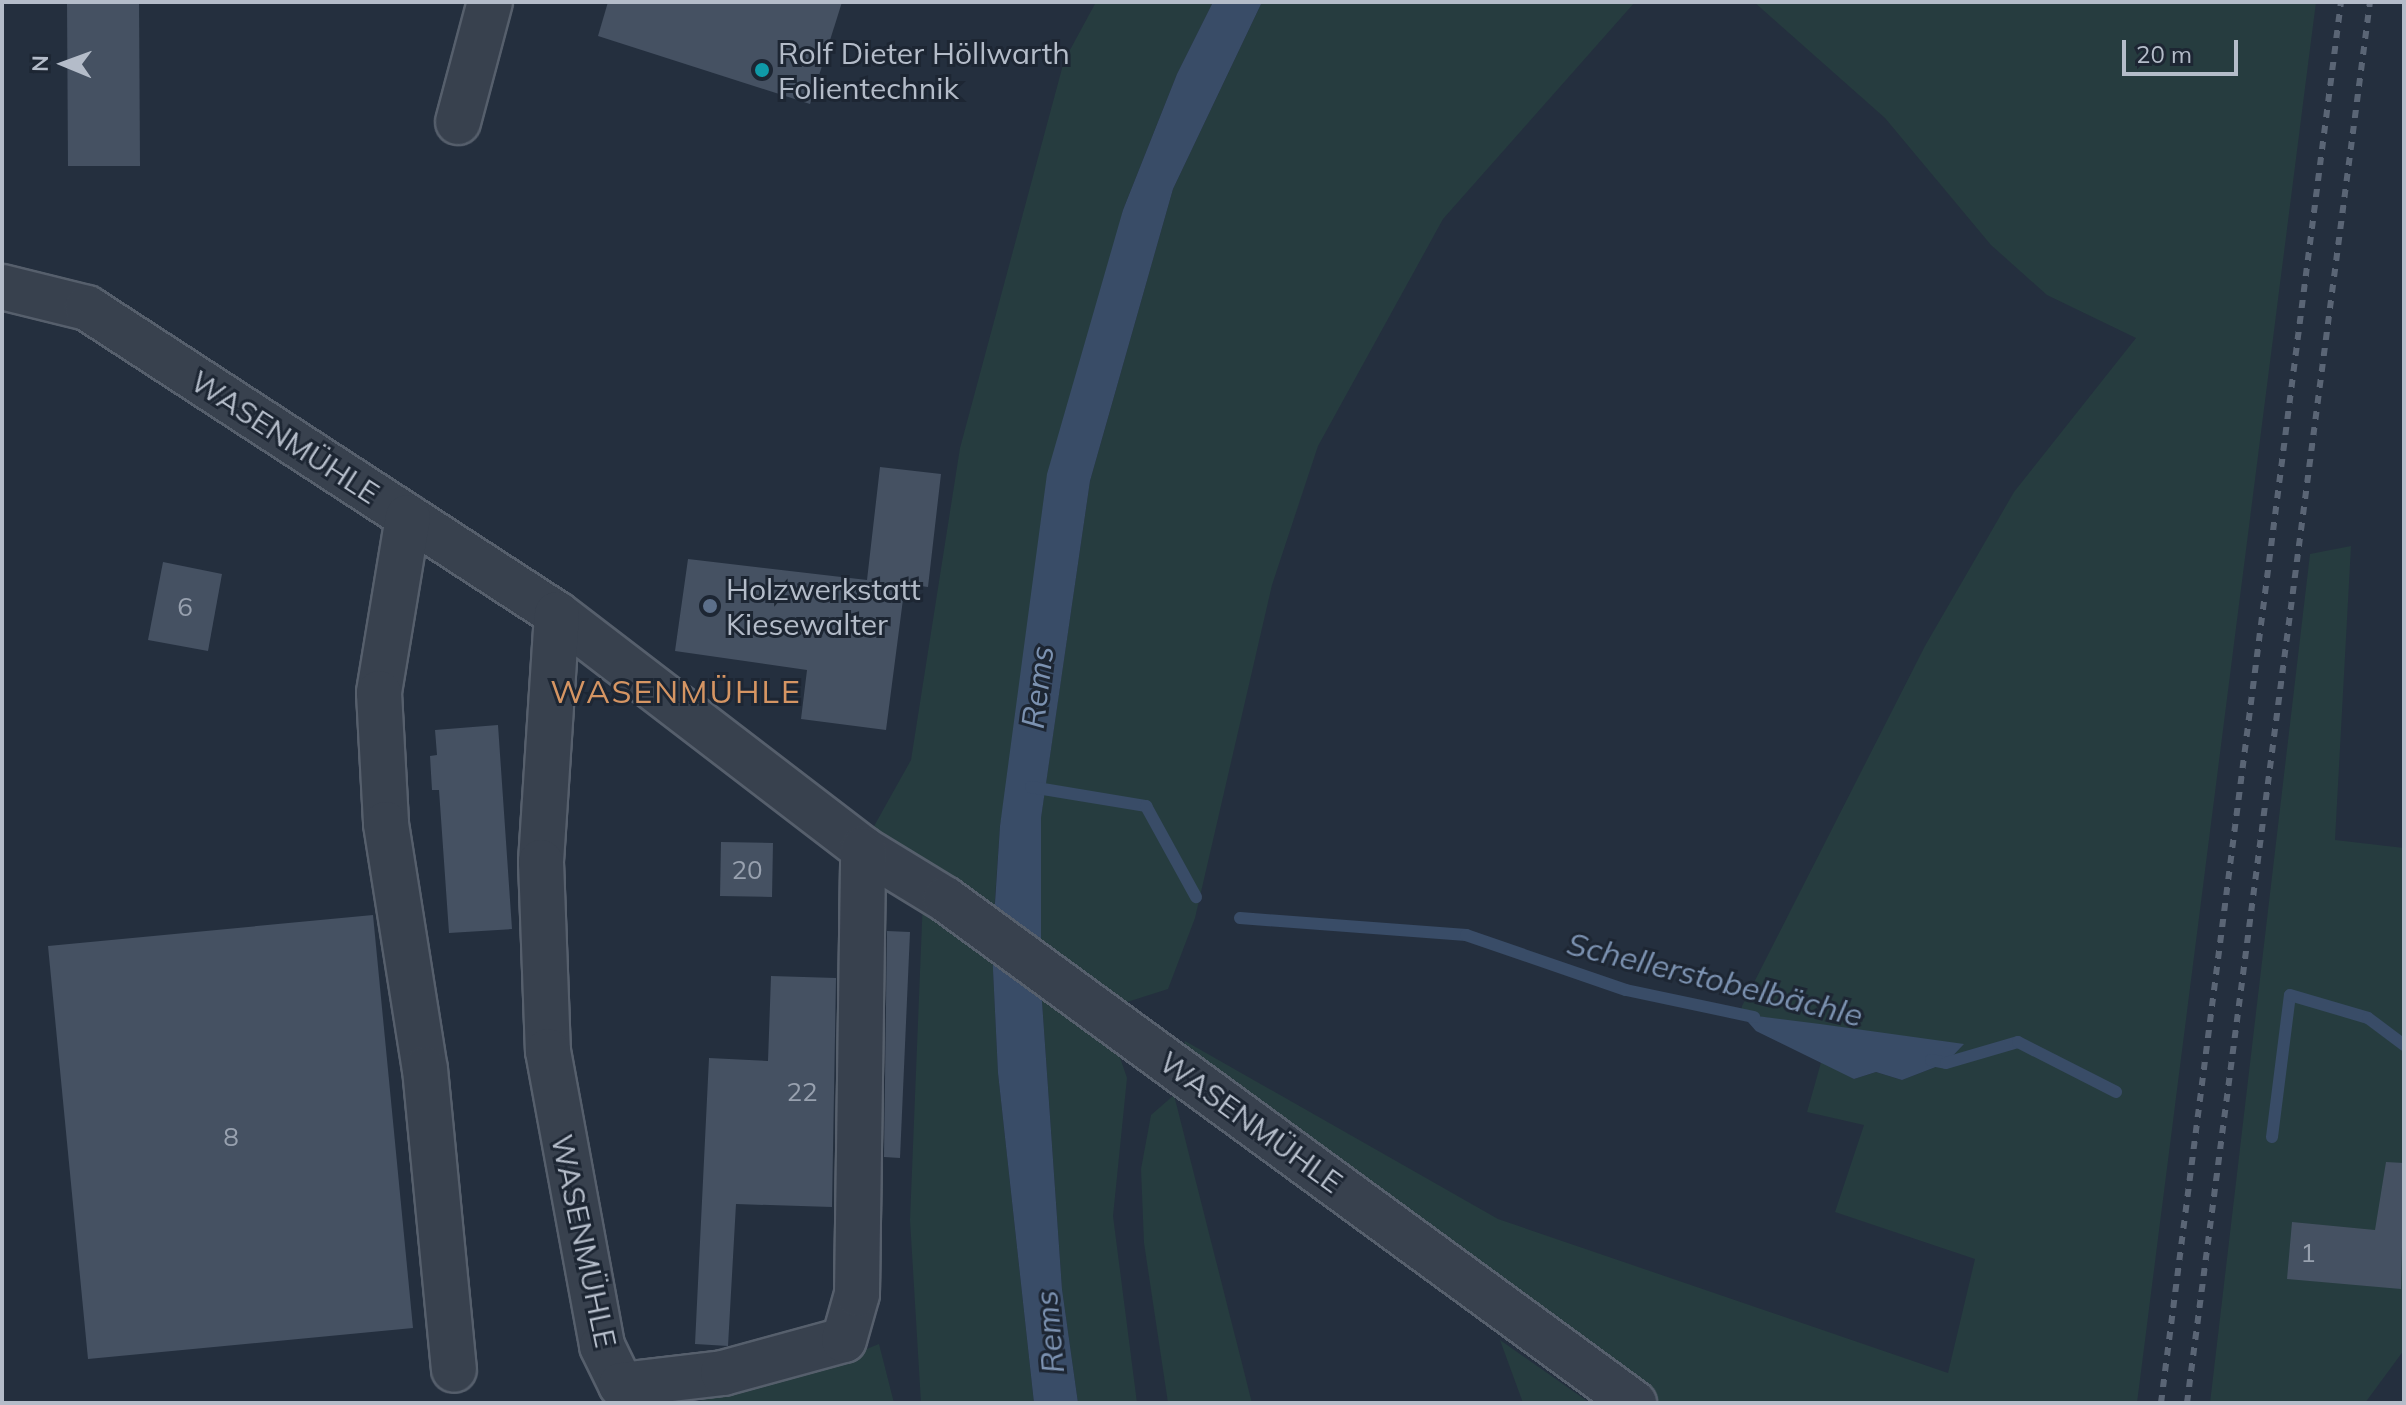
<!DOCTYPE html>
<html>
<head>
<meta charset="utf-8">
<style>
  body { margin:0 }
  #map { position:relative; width:2406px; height:1405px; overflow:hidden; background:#242f3e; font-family:Mulish,sans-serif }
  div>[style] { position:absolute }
  .green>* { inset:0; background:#263c3f }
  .water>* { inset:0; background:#394c67 }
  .stream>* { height:12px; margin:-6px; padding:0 6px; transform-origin:6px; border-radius:6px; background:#394c67 }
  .building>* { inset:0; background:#455162 }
  .roads { filter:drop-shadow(2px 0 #565f6c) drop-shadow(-2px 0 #565f6c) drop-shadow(0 2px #565f6c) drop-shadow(0 -2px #565f6c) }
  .minor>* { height:44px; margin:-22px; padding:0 22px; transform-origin:22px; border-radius:22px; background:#38414e }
  .rail>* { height:6px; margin-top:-3px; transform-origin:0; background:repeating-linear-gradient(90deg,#5a6575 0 8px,transparent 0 16px) }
  .dots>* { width:22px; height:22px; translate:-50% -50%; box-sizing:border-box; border:4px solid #1d2633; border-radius:50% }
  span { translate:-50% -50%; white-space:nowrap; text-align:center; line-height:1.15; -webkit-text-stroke:6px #1d2633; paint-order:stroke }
  .number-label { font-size:26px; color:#98a1af }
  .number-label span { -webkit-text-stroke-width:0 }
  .poi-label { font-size:30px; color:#b4bcc9 }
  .left { translate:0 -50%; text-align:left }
  .street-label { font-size:30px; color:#b4bcc9 }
  .water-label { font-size:32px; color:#7c92b1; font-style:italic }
  .neighbourhood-label { font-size:32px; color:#d59563; letter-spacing:2px }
  .frame { position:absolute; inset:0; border:4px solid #b4bcc9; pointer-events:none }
  .north { position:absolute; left:24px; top:24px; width:80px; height:80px; -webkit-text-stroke:6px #1d2633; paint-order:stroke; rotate:271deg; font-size:22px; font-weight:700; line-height:32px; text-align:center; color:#b4bcc9 }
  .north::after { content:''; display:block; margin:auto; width:28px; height:36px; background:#b4bcc9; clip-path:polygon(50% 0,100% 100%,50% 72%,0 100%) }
  .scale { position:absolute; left:2122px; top:40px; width:116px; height:36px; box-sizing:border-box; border:4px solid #b4bcc9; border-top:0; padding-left:10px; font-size:24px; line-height:28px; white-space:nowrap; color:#b4bcc9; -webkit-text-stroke:6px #1d2633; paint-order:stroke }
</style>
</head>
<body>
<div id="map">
  <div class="green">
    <i style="clip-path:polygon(1096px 2px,1213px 2px,1177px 74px,1123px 210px,1000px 826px,994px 913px,873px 828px,911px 760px,960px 448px,1064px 61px)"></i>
    <i style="clip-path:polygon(1262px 2px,1635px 2px,1443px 219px,1318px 446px,1272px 585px,1195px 918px,1168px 989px,1124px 1003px,1041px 955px,1041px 817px,1090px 481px,1173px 189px)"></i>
    <i style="clip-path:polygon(1754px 2px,2316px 2px,2137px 1403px,1657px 1403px,1181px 1054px,1185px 1041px,1498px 1219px,1948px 1373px,1975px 1259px,1835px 1212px,1864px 1125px,1807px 1112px,1822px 1059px,1854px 1079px,1876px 1072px,1902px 1080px,1946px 1063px,1963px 1045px,1741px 1014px,1742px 1006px,1925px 646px,2014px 492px,2136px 338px,2047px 295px,1991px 245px,1885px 118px)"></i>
    <i style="clip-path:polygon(2351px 546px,2335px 840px,2404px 848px,2404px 1350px,2365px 1403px,2210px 1403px,2310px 554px)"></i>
    <i style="clip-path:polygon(923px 898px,992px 949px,998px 1073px,1034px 1403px,921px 1403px,910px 1220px)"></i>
    <i style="clip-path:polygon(1041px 987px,1112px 1034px,1127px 1078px,1113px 1216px,1137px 1403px,1078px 1403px,1062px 1289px)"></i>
    <i style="clip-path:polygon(1174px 1095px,1252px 1403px,1168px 1403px,1144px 1243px,1141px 1169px,1151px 1115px)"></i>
    <i style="clip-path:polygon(1500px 1340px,1590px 1403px,1523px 1403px)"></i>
    <i style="clip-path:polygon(879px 1344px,894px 1403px,692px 1403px,829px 1364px)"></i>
  </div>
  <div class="water">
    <i style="clip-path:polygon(1213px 2px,1262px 2px,1173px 189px,1090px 481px,1041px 818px,1041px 987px,1062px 1289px,1078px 1403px,1034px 1403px,998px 1073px,992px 949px,1000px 826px,1047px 474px,1123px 210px,1177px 74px)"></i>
    <i style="clip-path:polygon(1741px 1014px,1820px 1024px,1964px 1044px,1946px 1063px,1902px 1080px,1876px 1072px,1854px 1079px,1756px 1031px)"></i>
  </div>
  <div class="stream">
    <i style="left:1031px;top:787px;width:117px;rotate:9.4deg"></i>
    <i style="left:1146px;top:806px;width:104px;rotate:61.2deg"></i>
    <i style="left:1240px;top:918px;width:227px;rotate:4.3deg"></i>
    <i style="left:1466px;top:935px;width:169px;rotate:19deg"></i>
    <i style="left:1626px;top:990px;width:131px;rotate:11.9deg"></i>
    <i style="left:1931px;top:1060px;width:15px;rotate:11deg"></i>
    <i style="left:1946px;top:1063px;width:75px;rotate:-16.3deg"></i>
    <i style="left:2018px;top:1042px;width:110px;rotate:27deg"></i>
    <i style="left:2272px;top:1137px;width:143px;rotate:-82.8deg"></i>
    <i style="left:2290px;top:995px;width:81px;rotate:16.4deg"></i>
    <i style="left:2368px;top:1018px;width:45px;rotate:36.9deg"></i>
  </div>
  <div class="building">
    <i style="clip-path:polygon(67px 2px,139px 2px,140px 166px,68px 166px)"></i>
    <i style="clip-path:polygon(608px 2px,842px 2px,810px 104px,598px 36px)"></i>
    <i style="clip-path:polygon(880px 467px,941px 474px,928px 587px,905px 584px,886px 730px,801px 719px,807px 670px,675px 651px,688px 559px,867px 580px)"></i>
    <i style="clip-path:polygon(163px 562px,222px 574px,208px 651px,148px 640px)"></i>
    <i style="clip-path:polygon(498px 725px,512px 929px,449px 933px,439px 790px,432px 790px,430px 756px,437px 755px,435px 730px)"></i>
    <i style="clip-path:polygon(721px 842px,773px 843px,772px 897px,720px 896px)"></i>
    <i style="clip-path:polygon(373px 915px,413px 1328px,88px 1359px,48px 946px)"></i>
    <i style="clip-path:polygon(887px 931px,910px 932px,900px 1158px,884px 1157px)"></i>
    <i style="clip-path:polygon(771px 976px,836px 978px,832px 1207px,736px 1204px,728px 1346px,695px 1344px,709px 1058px,768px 1061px)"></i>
    <i style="clip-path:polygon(2386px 1162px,2404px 1163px,2401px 1289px,2287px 1279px,2292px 1222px,2375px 1230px)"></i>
  </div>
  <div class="roads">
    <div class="minor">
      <i style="left:458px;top:122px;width:124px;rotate:-75.1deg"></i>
      <i style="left:2px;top:287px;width:88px;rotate:13.9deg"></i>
      <i style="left:87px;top:308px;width:561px;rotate:33.07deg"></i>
      <i style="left:557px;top:614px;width:386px;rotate:37.5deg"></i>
      <i style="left:863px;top:849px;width:96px;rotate:31.4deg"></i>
      <i style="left:945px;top:899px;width:854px;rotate:36.19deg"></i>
      <i style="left:408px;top:517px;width:178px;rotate:99.4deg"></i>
      <i style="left:379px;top:693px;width:131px;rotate:86.9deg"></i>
      <i style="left:386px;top:824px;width:248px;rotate:81deg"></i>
      <i style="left:425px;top:1069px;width:302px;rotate:84.5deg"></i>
      <i style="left:557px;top:614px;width:249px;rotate:93.7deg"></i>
      <i style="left:541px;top:862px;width:189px;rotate:87.9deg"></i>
      <i style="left:548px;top:1051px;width:300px;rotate:79.6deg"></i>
      <i style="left:602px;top:1346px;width:43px;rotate:64deg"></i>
      <i style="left:621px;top:1385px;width:103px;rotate:-6.7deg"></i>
      <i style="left:723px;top:1373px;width:125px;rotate:-15.3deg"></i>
      <i style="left:844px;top:1340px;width:48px;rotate:-74.2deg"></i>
      <i style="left:857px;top:1294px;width:445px;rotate:-89.2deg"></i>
    </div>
  </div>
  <div class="rail">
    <i style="left:2161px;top:1403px;width:1413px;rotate:-82.68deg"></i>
    <i style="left:2187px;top:1403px;width:1413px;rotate:-82.56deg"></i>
  </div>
  <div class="dots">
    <i style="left:762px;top:70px;background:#0f9aa8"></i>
    <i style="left:710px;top:606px;background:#5c6f8a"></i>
  </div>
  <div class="number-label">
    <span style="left:185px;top:607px">6</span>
    <span style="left:747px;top:870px">20</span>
    <span style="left:802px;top:1092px">22</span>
    <span style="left:231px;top:1137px">8</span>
    <span style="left:2308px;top:1253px">1</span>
  </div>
  <div class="poi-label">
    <span class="left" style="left:778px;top:70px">Rolf Dieter Höllwarth<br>Folientechnik</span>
    <span class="left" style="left:726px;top:606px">Holzwerkstatt<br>Kiesewalter</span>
  </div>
  <div class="street-label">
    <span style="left:285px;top:437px;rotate:33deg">WASENMÜHLE</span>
    <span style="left:1251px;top:1122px;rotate:36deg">WASENMÜHLE</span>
    <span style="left:584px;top:1241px;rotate:78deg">WASENMÜHLE</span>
  </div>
  <div class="water-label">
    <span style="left:1037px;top:687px;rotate:-83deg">Rems</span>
    <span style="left:1715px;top:979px;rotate:14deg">Schellerstobelbächle</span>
    <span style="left:1049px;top:1332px;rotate:-95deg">Rems</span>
  </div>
  <div class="neighbourhood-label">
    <span style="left:676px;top:691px">WASENMÜHLE</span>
  </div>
  <div class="frame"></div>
  <div class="north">N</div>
  <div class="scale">20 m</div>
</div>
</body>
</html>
